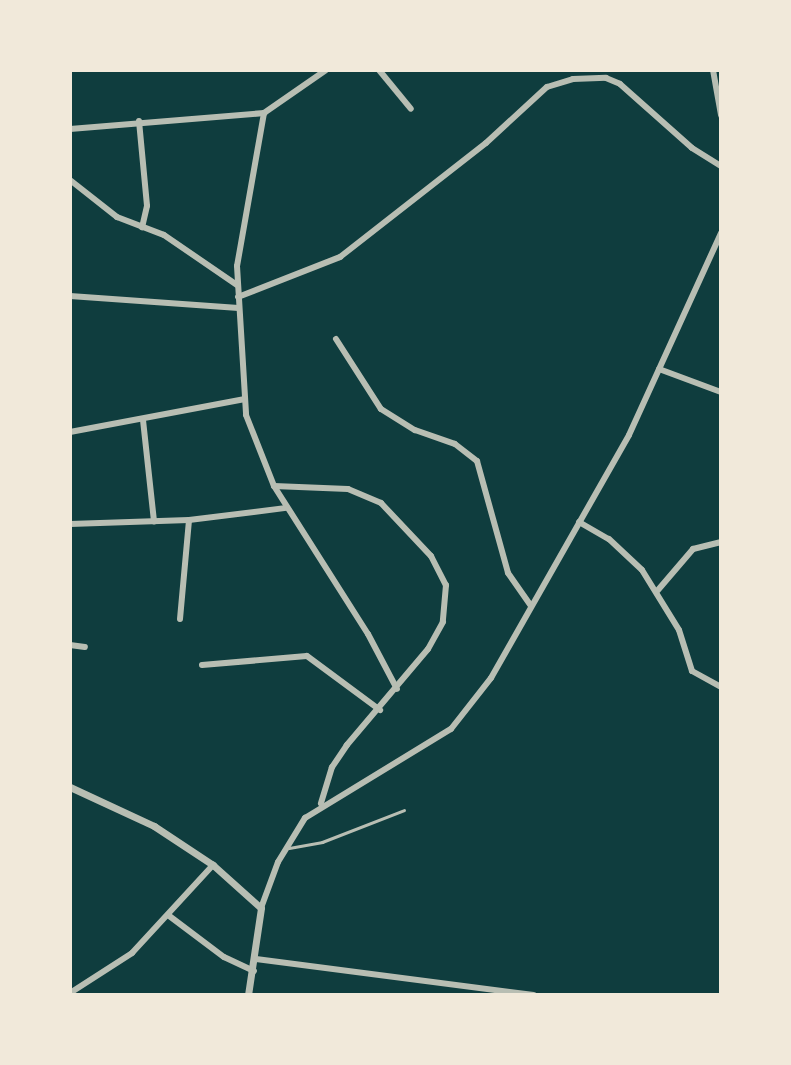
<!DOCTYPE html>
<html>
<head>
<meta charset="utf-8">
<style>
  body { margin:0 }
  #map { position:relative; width:791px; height:1065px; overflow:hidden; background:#0f3d3e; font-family:Bitter,serif }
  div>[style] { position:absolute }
  .service>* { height:3px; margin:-1.5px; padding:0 1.5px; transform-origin:1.5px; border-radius:1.5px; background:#b8beb3 }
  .minor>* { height:6px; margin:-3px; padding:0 3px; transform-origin:3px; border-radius:3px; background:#b8beb3 }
  .tertiary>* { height:7px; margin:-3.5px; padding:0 3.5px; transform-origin:3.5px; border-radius:3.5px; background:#b8beb3 }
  span { translate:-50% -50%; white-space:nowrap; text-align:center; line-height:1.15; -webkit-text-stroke:8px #f1e9da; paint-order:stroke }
  .frame { position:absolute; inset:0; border:72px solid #f1e9da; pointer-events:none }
</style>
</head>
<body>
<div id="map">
  <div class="service">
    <i style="left:289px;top:848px;width:34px;rotate:-10deg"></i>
    <i style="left:322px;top:842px;width:88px;rotate:-21.3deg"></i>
  </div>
  <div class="minor">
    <i style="left:379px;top:70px;width:50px;rotate:50.6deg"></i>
    <i style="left:713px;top:70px;width:46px;rotate:79.9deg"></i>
    <i style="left:264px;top:113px;width:155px;rotate:100deg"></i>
    <i style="left:237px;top:266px;width:149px;rotate:86.5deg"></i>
    <i style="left:246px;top:415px;width:76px;rotate:68.5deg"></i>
    <i style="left:274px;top:486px;width:175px;rotate:57.6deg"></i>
    <i style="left:368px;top:634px;width:62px;rotate:62.2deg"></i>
    <i style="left:139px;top:121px;width:85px;rotate:84.6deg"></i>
    <i style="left:147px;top:206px;width:22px;rotate:103deg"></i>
    <i style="left:70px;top:129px;width:195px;rotate:-4.7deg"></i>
    <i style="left:264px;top:113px;width:75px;rotate:-34.7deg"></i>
    <i style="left:70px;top:180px;width:60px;rotate:38.2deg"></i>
    <i style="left:117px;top:217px;width:50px;rotate:21deg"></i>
    <i style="left:164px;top:235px;width:88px;rotate:34.4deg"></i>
    <i style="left:70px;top:296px;width:169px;rotate:4.1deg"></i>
    <i style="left:238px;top:297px;width:110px;rotate:-21.4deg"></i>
    <i style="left:340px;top:257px;width:185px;rotate:-38deg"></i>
    <i style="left:486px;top:143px;width:83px;rotate:-42.6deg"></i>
    <i style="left:547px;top:87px;width:27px;rotate:-17deg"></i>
    <i style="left:573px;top:79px;width:33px;rotate:-2deg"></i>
    <i style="left:606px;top:78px;width:15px;rotate:23deg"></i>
    <i style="left:620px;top:84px;width:96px;rotate:41.6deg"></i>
    <i style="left:692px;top:148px;width:34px;rotate:32deg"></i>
    <i style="left:336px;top:339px;width:83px;rotate:57.3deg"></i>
    <i style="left:381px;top:409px;width:40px;rotate:32deg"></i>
    <i style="left:415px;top:430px;width:42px;rotate:19.3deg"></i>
    <i style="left:455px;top:444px;width:28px;rotate:38deg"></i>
    <i style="left:477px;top:461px;width:116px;rotate:74.5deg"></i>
    <i style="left:508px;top:573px;width:40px;rotate:55.1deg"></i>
    <i style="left:659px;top:369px;width:66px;rotate:20.4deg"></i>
    <i style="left:143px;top:420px;width:102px;rotate:83.8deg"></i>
    <i style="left:70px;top:432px;width:178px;rotate:-10.7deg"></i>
    <i style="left:274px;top:486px;width:74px;rotate:2.3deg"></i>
    <i style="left:348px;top:489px;width:36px;rotate:23deg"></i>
    <i style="left:381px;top:503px;width:73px;rotate:46.7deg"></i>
    <i style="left:431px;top:556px;width:33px;rotate:63deg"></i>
    <i style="left:446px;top:585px;width:37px;rotate:95deg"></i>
    <i style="left:443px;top:622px;width:31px;rotate:119deg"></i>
    <i style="left:428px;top:649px;width:126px;rotate:130.2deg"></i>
    <i style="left:347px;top:745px;width:27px;rotate:124deg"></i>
    <i style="left:332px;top:767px;width:38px;rotate:107deg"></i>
    <i style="left:579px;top:522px;width:34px;rotate:30deg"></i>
    <i style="left:609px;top:539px;width:45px;rotate:43.2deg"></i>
    <i style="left:642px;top:570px;width:70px;rotate:58.3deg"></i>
    <i style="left:679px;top:630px;width:43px;rotate:72.4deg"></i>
    <i style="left:692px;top:671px;width:33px;rotate:29deg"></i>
    <i style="left:70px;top:524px;width:119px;rotate:-1.9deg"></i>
    <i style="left:189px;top:520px;width:98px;rotate:-7.1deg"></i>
    <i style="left:658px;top:590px;width:54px;rotate:-49.5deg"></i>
    <i style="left:693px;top:549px;width:29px;rotate:-14deg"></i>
    <i style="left:180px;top:619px;width:99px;rotate:-84.8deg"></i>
    <i style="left:70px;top:645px;width:15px;rotate:8deg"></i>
    <i style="left:202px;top:665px;width:105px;rotate:-4.9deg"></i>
    <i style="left:307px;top:656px;width:91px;rotate:36.5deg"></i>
    <i style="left:261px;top:908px;width:49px;rotate:-69.7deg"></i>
    <i style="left:278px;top:862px;width:52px;rotate:-58.5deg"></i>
    <i style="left:305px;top:818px;width:171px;rotate:-31.4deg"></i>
    <i style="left:451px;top:729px;width:65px;rotate:-51.9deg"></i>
    <i style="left:491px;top:678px;width:279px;rotate:-60.4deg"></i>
    <i style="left:629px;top:435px;width:222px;rotate:-65.5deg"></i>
    <i style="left:168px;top:915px;width:70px;rotate:36.9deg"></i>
    <i style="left:224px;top:957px;width:33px;rotate:25deg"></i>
    <i style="left:256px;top:959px;width:280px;rotate:7.4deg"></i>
    <i style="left:70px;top:993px;width:74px;rotate:-32.8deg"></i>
    <i style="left:132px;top:953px;width:120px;rotate:-47.4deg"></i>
  </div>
  <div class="tertiary">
    <i style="left:70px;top:787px;width:93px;rotate:24.9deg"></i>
    <i style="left:154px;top:826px;width:71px;rotate:33.5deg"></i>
    <i style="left:213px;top:865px;width:64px;rotate:41.9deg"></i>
    <i style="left:261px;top:908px;width:88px;rotate:98.5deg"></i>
  </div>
  <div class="frame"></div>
</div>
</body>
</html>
